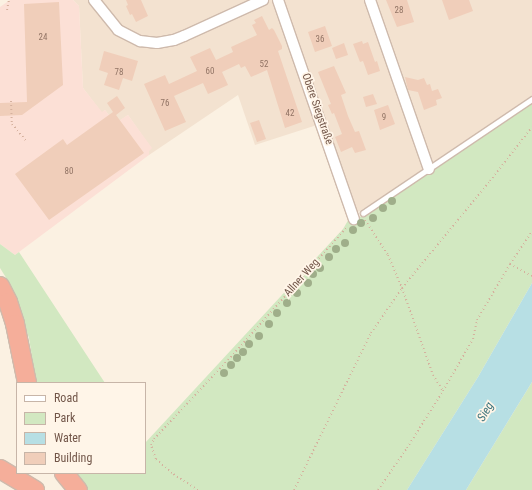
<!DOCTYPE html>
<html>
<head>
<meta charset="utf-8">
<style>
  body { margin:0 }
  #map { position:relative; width:532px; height:490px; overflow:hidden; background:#fbf1e2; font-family:"Roboto Condensed",sans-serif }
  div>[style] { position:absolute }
  .residential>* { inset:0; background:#f3e2d0 }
  .commercial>* { inset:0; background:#fce0d6 }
  .green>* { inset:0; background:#d2e8c1 }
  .water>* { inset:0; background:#b7dfe4 }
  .building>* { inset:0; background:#f0ceba }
  .path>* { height:2px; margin-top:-1px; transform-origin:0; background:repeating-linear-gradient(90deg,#d5b19e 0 1px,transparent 0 4px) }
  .roads { filter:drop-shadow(1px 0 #cebaac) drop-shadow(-1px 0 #cebaac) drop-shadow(0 1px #cebaac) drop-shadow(0 -1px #cebaac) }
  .lane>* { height:5px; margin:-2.5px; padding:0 2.5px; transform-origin:2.5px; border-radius:2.5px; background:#fff }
  .street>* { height:10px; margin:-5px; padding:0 5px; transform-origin:5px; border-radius:5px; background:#fff }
  .highway>* { height:18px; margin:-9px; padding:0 9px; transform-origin:9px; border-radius:9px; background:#f5ae9a }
  .trees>* { width:8px; height:8px; margin:-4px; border-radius:50%; background:#9fae8a }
  span { translate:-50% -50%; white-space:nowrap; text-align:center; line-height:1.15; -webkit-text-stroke:3.5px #fff5e8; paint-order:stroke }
  .number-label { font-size:9px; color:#927465 }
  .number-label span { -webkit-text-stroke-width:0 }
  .street-label { font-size:11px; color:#725649 }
  .water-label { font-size:12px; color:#40777f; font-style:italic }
  .legend { position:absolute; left:16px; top:382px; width:130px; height:92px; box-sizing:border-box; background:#fff5e8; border:1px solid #c7b5a8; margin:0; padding:5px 7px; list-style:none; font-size:12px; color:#725649 }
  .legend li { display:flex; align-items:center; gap:8px; height:20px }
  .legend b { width:20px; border:1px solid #c7b5a8 }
</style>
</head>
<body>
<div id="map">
  <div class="residential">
    <i style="clip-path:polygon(73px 0,532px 0,532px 104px,350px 217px,317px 125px,255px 145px,238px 95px,149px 155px,148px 151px,151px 148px,128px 115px,115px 124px,105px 110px,102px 113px,83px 88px,79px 6px)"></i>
  </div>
  <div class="commercial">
    <i style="clip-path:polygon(10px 0,73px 0,79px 6px,83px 88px,102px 112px,105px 110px,115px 123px,128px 115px,152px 148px,149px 151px,149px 155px,15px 255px,0 244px,0 7px)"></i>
  </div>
  <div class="green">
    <i style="clip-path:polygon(532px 103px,532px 283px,478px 377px,407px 490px,85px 490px,70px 473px,145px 473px,145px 443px,343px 229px,350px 217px,360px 217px)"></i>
    <i style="clip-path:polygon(0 244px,15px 255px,19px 252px,105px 383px,36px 383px,29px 338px,10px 284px,0 268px)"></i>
    <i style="clip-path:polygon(532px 382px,532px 490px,466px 490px)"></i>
  </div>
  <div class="water">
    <i style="clip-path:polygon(532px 283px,532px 382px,466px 490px,407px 490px,478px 377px)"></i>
  </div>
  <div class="building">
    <i style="clip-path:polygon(126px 0,141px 0,148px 16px,136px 22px,132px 14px,130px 15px,126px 6px,128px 5px)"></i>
    <i style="clip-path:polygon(386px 0,407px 0,414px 22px,397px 27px)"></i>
    <i style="clip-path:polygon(442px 0,469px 0,473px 11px,449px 20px)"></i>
    <i style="clip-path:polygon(59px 2px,63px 85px,22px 115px,0 116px,0 103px,27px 102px,24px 4px)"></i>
    <i style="clip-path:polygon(262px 16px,269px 30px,272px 28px,274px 30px,282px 46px,282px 49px,278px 51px,302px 122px,285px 128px,267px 70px,251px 77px,245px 66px,241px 68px,239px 64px,222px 72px,228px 85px,208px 94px,203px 83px,174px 96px,186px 122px,165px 131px,144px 84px,165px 75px,169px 84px,197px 71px,190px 57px,210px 48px,216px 60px,233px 52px,231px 47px,257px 35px,252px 25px,256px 23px,254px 20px)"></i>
    <i style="clip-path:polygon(325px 26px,332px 46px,315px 52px,308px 32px)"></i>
    <i style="clip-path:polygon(362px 41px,363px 44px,368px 42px,375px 62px,377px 61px,380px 71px,368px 75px,363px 61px,360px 62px,353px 44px)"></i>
    <i style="clip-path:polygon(344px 43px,348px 55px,336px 59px,332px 48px)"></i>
    <i style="clip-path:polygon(104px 51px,138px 61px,132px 81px,123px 78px,119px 90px,104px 85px,108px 73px,99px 70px)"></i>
    <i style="clip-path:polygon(334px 66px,346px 93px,341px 95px,348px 116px,355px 132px,359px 131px,366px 150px,355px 153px,352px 147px,341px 152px,335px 137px,342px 134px,334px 113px,332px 114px,328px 105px,331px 104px,318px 72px)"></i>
    <i style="clip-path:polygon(405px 77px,418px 80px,424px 78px,427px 85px,430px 84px,432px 91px,438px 89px,442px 98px,436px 100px,437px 105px,424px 110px,418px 92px,408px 90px)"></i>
    <i style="clip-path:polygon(373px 94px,377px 104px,366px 107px,363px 97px)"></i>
    <i style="clip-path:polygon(117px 96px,125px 108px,116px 115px,144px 153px,49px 220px,15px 174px,63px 139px,67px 145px,113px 112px,107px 103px)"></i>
    <i style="clip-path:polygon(388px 105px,395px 124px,380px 130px,374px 110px)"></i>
    <i style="clip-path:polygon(259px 120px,266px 139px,257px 142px,250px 123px)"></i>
  </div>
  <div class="path">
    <i style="left:7px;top:10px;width:10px;rotate:-79deg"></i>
    <i style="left:11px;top:101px;width:23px;rotate:88deg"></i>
    <i style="left:12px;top:124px;width:23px;rotate:50deg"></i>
    <i style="left:365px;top:220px;width:42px;rotate:56.7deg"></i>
    <i style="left:388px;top:255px;width:36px;rotate:67deg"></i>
    <i style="left:402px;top:288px;width:139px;rotate:-50.6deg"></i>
    <i style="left:490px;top:181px;width:68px;rotate:-52.1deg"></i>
    <i style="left:510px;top:264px;width:40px;rotate:-56deg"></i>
    <i style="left:402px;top:288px;width:92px;rotate:70.4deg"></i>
    <i style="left:433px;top:375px;width:19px;rotate:58deg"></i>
    <i style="left:198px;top:490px;width:31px;rotate:-147deg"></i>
    <i style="left:172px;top:473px;width:21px;rotate:-139deg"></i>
    <i style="left:156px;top:459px;width:15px;rotate:-110deg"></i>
    <i style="left:151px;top:445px;width:7px;rotate:-63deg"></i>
    <i style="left:154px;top:439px;width:108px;rotate:-46.9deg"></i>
    <i style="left:228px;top:360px;width:178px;rotate:-48.2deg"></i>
    <i style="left:294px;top:490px;width:175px;rotate:-63.9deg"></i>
    <i style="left:371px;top:333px;width:55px;rotate:-55.4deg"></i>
    <i style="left:378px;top:490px;width:51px;rotate:-55.4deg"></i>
    <i style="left:407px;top:448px;width:67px;rotate:-57.7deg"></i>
    <i style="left:443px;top:391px;width:60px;rotate:-60deg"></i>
    <i style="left:473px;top:339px;width:19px;rotate:-78deg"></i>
    <i style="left:477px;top:320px;width:65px;rotate:-59.5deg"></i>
    <i style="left:510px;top:264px;width:25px;rotate:29deg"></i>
  </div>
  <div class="roads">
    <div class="lane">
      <i style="left:363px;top:213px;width:204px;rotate:-34deg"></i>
    </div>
    <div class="street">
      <i style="left:94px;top:0;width:38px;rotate:51deg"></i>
      <i style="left:118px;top:30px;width:25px;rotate:27deg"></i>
      <i style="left:140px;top:41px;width:17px;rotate:7deg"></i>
      <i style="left:157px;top:43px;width:17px;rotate:-10deg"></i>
      <i style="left:174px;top:40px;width:11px;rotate:-22deg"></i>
      <i style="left:184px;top:36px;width:87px;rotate:-24.5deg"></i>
      <i style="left:278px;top:0;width:232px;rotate:70.9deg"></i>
      <i style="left:370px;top:0;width:179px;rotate:70.8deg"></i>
    </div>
    <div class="highway">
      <i style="left:0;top:286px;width:18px;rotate:63deg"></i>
      <i style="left:8px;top:302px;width:23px;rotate:72deg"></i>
      <i style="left:15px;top:324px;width:60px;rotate:78.5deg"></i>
      <i style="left:0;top:469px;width:41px;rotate:31deg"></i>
      <i style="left:64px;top:473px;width:22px;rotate:51deg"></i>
    </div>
  </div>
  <div class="trees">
    <i style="left:392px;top:201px"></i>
    <i style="left:383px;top:208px"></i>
    <i style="left:373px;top:218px"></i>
    <i style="left:361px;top:223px"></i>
    <i style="left:353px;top:230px"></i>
    <i style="left:345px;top:243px"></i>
    <i style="left:336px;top:249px"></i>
    <i style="left:329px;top:257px"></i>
    <i style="left:320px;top:268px"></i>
    <i style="left:313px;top:274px"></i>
    <i style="left:308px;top:283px"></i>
    <i style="left:297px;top:293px"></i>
    <i style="left:287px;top:303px"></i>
    <i style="left:277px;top:313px"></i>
    <i style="left:269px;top:324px"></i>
    <i style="left:259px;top:336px"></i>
    <i style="left:249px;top:344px"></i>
    <i style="left:243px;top:352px"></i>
    <i style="left:237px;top:358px"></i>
    <i style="left:231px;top:365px"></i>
    <i style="left:224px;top:373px"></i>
  </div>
  <div class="number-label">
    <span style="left:399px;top:10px">28</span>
    <span style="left:43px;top:37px">24</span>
    <span style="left:320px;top:39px">36</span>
    <span style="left:264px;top:64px">52</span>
    <span style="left:210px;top:71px">60</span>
    <span style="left:119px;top:72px">78</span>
    <span style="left:165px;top:103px">76</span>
    <span style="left:290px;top:113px">42</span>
    <span style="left:384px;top:117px">9</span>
    <span style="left:69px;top:171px">80</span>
  </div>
  <div class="street-label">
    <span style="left:317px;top:109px;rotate:71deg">Obere Siegstraße</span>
    <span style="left:302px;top:278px;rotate:-48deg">Allner Weg</span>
  </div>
  <div class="water-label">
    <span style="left:486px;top:412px;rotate:-59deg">Sieg</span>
  </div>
  <ul class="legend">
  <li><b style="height:5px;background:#fff"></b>Road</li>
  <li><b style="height:11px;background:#d2e8c1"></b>Park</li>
  <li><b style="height:11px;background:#b7dfe4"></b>Water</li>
  <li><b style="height:11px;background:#f0ceba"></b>Building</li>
  </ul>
</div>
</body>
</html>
